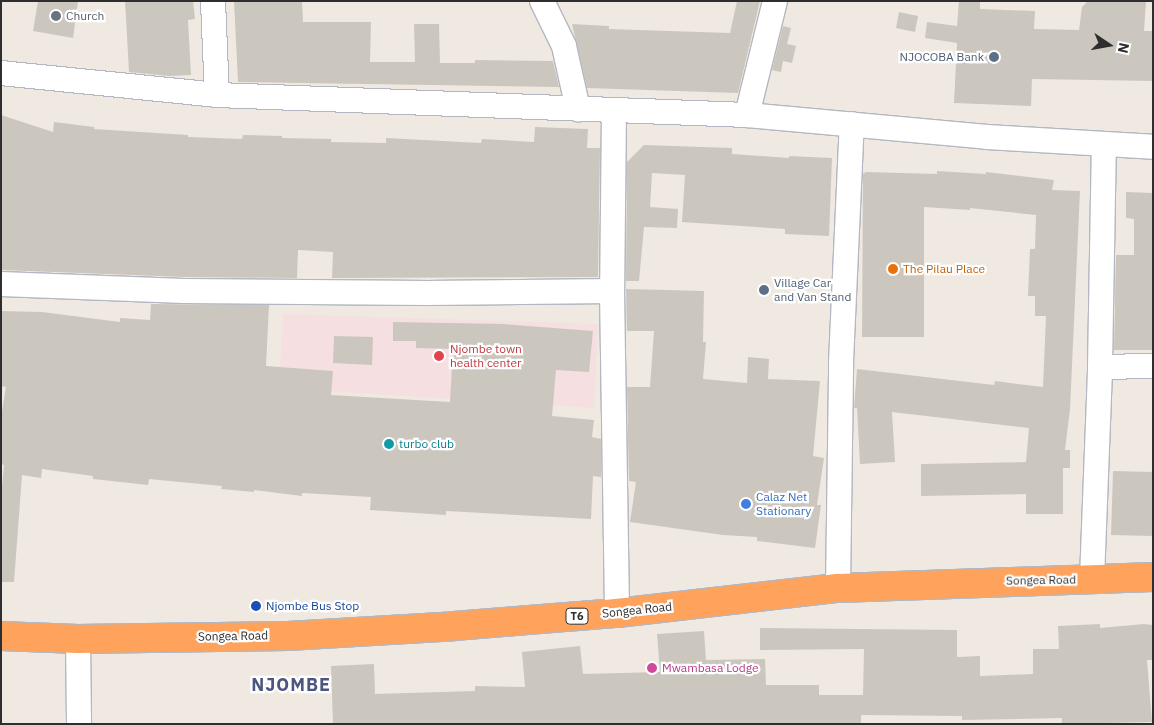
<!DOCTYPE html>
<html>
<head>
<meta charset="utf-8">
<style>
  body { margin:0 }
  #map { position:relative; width:1154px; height:725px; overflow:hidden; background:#efe9e1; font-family:"IBM Plex Sans",sans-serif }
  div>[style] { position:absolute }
  .medical>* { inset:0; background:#f5dfe0 }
  .building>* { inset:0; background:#cbc7bf }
  .roads { filter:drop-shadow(1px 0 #b4b7c1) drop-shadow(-1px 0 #b4b7c1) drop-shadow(0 1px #b4b7c1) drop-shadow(0 -1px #b4b7c1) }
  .street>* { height:24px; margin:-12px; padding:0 12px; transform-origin:12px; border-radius:12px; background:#fff }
  .highway>* { height:28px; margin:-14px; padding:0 14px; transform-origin:14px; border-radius:14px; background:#ffa35c }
  .dots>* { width:14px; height:14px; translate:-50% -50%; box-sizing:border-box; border:2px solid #fff; border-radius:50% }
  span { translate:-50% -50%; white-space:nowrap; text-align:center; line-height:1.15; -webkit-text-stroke:4.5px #fff; paint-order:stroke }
  .shield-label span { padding:1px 4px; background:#fff; border:1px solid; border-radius:4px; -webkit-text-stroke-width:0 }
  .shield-label { font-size:11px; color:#2e2e2e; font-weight:700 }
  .worship-label { font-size:12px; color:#5b616d }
  .left { translate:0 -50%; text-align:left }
  .service-label { font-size:12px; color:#4e5e75 }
  .right { translate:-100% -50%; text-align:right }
  .food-label { font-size:12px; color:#c56008 }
  .health-label { font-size:12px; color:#be3a42 }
  .culture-label { font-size:12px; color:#0d838f }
  .shop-label { font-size:12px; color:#366cbe }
  .street-label { font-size:12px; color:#2e2e2e }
  .transit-label { font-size:12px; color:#164399 }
  .hotel-label { font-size:12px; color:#b23c85 }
  .district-label { font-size:18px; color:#4d5680; font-weight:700; letter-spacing:1px }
  .frame { position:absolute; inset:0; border:2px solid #2e2e2e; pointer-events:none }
  .north { position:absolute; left:1084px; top:20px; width:50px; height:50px; -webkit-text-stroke:4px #fff; paint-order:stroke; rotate:102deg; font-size:14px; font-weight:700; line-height:20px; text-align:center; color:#2e2e2e }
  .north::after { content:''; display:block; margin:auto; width:18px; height:22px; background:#2e2e2e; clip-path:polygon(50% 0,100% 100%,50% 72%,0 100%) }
</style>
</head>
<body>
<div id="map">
  <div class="medical">
    <i style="clip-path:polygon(283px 314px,598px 324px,594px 408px,279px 388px)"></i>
  </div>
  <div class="building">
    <i style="clip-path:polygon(38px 1px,78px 1px,73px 38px,33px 31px)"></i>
    <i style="clip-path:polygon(125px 1px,193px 1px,195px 19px,188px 20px,191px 75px,169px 76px,129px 72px)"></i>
    <i style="clip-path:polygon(234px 1px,302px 1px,303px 22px,371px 22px,370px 62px,415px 62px,414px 24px,439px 24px,440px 63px,475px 63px,475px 60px,553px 61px,559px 87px,238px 82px)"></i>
    <i style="clip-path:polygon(737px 1px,760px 1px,738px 93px,587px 88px,572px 24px,609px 26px,609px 29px,730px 33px)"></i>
    <i style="clip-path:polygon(959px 1px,980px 1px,980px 9px,1035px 11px,1034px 29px,1079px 30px,1082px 7px,1088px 1px,1146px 1px,1144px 31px,1153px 31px,1153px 81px,1032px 79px,1031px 106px,954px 103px,957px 43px,925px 38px,927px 22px,957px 26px)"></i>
    <i style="clip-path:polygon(899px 12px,918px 16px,915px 32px,896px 28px)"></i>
    <i style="clip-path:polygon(783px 26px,791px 28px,787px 44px,796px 46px,792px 63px,783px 61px,781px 72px,772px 70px)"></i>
    <i style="clip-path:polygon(1px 115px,53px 132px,54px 122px,94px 127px,94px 129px,188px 135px,188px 137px,242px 139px,243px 135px,282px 136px,282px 138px,331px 139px,331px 142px,386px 143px,386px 138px,481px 143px,482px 139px,534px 142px,535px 127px,588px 129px,587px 148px,600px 148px,598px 277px,332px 278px,333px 252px,298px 250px,297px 278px,184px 277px,1px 270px)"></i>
    <i style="clip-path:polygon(644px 145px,732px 148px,732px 154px,789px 158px,789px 156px,832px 158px,829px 236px,785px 234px,785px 229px,682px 222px,685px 175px,652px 173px,650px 207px,678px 209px,677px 228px,644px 227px,639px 281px,626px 281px,627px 162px)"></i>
    <i style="clip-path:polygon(937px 171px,986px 174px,986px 172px,1054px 180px,1052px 190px,1080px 191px,1070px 409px,1065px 450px,1070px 450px,1070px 468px,1063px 468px,1063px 514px,1026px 514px,1026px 494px,921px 496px,921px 464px,1026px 462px,1029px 428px,892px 412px,895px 462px,860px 464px,857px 408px,854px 408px,857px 369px,994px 385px,995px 381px,1043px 387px,1046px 316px,1035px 316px,1035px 296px,1028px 296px,1030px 249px,1035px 249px,1036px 215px,970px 208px,970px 210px,924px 207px,924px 337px,862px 337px,863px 174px,866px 172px,937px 174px)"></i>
    <i style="clip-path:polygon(1126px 192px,1153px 193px,1153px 350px,1114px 350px,1116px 255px,1134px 255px,1134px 219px,1126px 218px)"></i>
    <i style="clip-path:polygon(626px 289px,704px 291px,703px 342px,706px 342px,703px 379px,747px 383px,748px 357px,769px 359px,768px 379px,820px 381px,813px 456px,824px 458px,817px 505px,821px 505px,815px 548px,757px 541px,757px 537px,723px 535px,630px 522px,636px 482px,629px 481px,627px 387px,650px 387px,654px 331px,627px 331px)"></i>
    <i style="clip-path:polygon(151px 304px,269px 305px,266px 366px,333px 371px,331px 395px,450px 402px,453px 349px,416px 348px,416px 341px,393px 341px,393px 322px,503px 324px,593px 331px,589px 372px,556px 370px,552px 416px,594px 420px,592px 437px,601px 439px,601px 477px,593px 476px,591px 519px,446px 511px,446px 515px,370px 510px,371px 497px,302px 493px,302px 496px,254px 490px,254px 492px,221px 489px,222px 486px,149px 479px,148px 485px,93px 479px,93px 476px,42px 469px,41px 478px,22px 475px,14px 582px,1px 582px,1px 499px,4px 465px,1px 464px,1px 417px,6px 387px,1px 386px,1px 311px,42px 312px,120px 322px,120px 318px,150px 320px)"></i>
    <i style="clip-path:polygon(334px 336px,373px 337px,372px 365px,333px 363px)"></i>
    <i style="clip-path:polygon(1113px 471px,1153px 472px,1153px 536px,1111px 535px)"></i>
    <i style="clip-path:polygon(1100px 624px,1100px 628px,1144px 624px,1153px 625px,1153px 660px,1147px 660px,1152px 722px,1062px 724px,1062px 718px,962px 720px,962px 716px,861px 715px,861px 724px,333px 724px,331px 666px,374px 664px,375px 694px,475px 691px,475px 686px,525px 687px,522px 652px,580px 646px,583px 674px,660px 672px,657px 634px,704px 631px,706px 660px,765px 659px,766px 685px,819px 685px,819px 695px,863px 695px,864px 649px,760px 650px,760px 628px,957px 630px,957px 657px,980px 656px,980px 676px,1033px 674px,1033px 649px,1059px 649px,1058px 626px)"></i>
  </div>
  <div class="roads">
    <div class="street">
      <i style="left:213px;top:1px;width:94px;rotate:87.6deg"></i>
      <i style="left:542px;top:1px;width:50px;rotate:63.9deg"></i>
      <i style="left:564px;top:46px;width:65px;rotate:77.5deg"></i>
      <i style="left:1px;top:73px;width:217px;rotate:5.8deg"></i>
      <i style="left:217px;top:95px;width:530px;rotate:2.16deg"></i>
      <i style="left:747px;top:115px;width:241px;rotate:5.2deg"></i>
      <i style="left:987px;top:137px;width:166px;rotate:3.4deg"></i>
      <i style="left:614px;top:111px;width:180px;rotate:90.6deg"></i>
      <i style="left:612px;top:291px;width:322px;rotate:89.1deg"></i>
      <i style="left:747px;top:115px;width:117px;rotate:-76.2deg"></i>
      <i style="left:1px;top:284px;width:183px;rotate:2.2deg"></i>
      <i style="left:184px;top:291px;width:243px;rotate:0.5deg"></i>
      <i style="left:427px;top:293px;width:185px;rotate:-0.6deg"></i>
      <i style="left:1100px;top:367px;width:53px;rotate:-1.1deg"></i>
      <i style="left:1092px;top:579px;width:212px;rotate:-87.8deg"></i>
      <i style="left:1100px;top:367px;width:223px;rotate:-89deg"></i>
      <i style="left:838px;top:588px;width:226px;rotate:-89.2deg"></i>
      <i style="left:841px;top:362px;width:238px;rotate:-87.4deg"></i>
      <i style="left:78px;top:639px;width:85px;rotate:89.3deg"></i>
    </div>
    <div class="highway">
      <i style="left:1px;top:636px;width:77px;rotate:2.2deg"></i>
      <i style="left:78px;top:639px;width:210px;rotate:-0.8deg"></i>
      <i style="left:288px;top:636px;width:166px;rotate:-3.4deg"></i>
      <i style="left:454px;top:626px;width:164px;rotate:-4.6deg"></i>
      <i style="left:617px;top:613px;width:222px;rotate:-6.5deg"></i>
      <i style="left:838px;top:588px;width:315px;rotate:-2deg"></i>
    </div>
  </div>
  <div class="dots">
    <i style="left:56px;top:16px;background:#6b7280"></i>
    <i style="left:994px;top:57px;background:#5c6f8a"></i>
    <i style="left:893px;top:269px;background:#e8710a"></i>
    <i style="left:764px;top:290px;background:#5c6f8a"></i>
    <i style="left:439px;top:356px;background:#e0444e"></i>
    <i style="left:389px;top:444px;background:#0f9aa8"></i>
    <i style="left:746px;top:504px;background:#3f7fe0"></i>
    <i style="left:256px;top:606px;background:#1a4fb4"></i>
    <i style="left:652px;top:668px;background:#d1479c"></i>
  </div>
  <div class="shield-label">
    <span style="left:577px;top:616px">T6</span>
  </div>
  <div class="worship-label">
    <span class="left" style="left:66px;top:16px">Church</span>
  </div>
  <div class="service-label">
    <span class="right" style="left:984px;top:57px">NJOCOBA Bank</span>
    <span class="left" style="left:774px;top:290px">Village Car<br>and Van Stand</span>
  </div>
  <div class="food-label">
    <span class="left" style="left:903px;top:269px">The Pilau Place</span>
  </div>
  <div class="health-label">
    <span class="left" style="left:450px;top:356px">Njombe town<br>health center</span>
  </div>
  <div class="culture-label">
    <span class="left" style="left:399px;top:444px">turbo club</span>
  </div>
  <div class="shop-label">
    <span class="left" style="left:756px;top:504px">Calaz Net<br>Stationary</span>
  </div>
  <div class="street-label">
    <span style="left:1041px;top:580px;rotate:-1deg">Songea Road</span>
    <span style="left:637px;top:610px;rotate:-6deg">Songea Road</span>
    <span style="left:233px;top:636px;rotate:-1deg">Songea Road</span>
  </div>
  <div class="transit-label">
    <span class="left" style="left:266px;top:606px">Njombe Bus Stop</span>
  </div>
  <div class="hotel-label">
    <span class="left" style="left:662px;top:668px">Mwambasa Lodge</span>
  </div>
  <div class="district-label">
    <span style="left:291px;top:685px">NJOMBE</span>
  </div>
  <div class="frame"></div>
  <div class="north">N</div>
</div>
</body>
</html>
